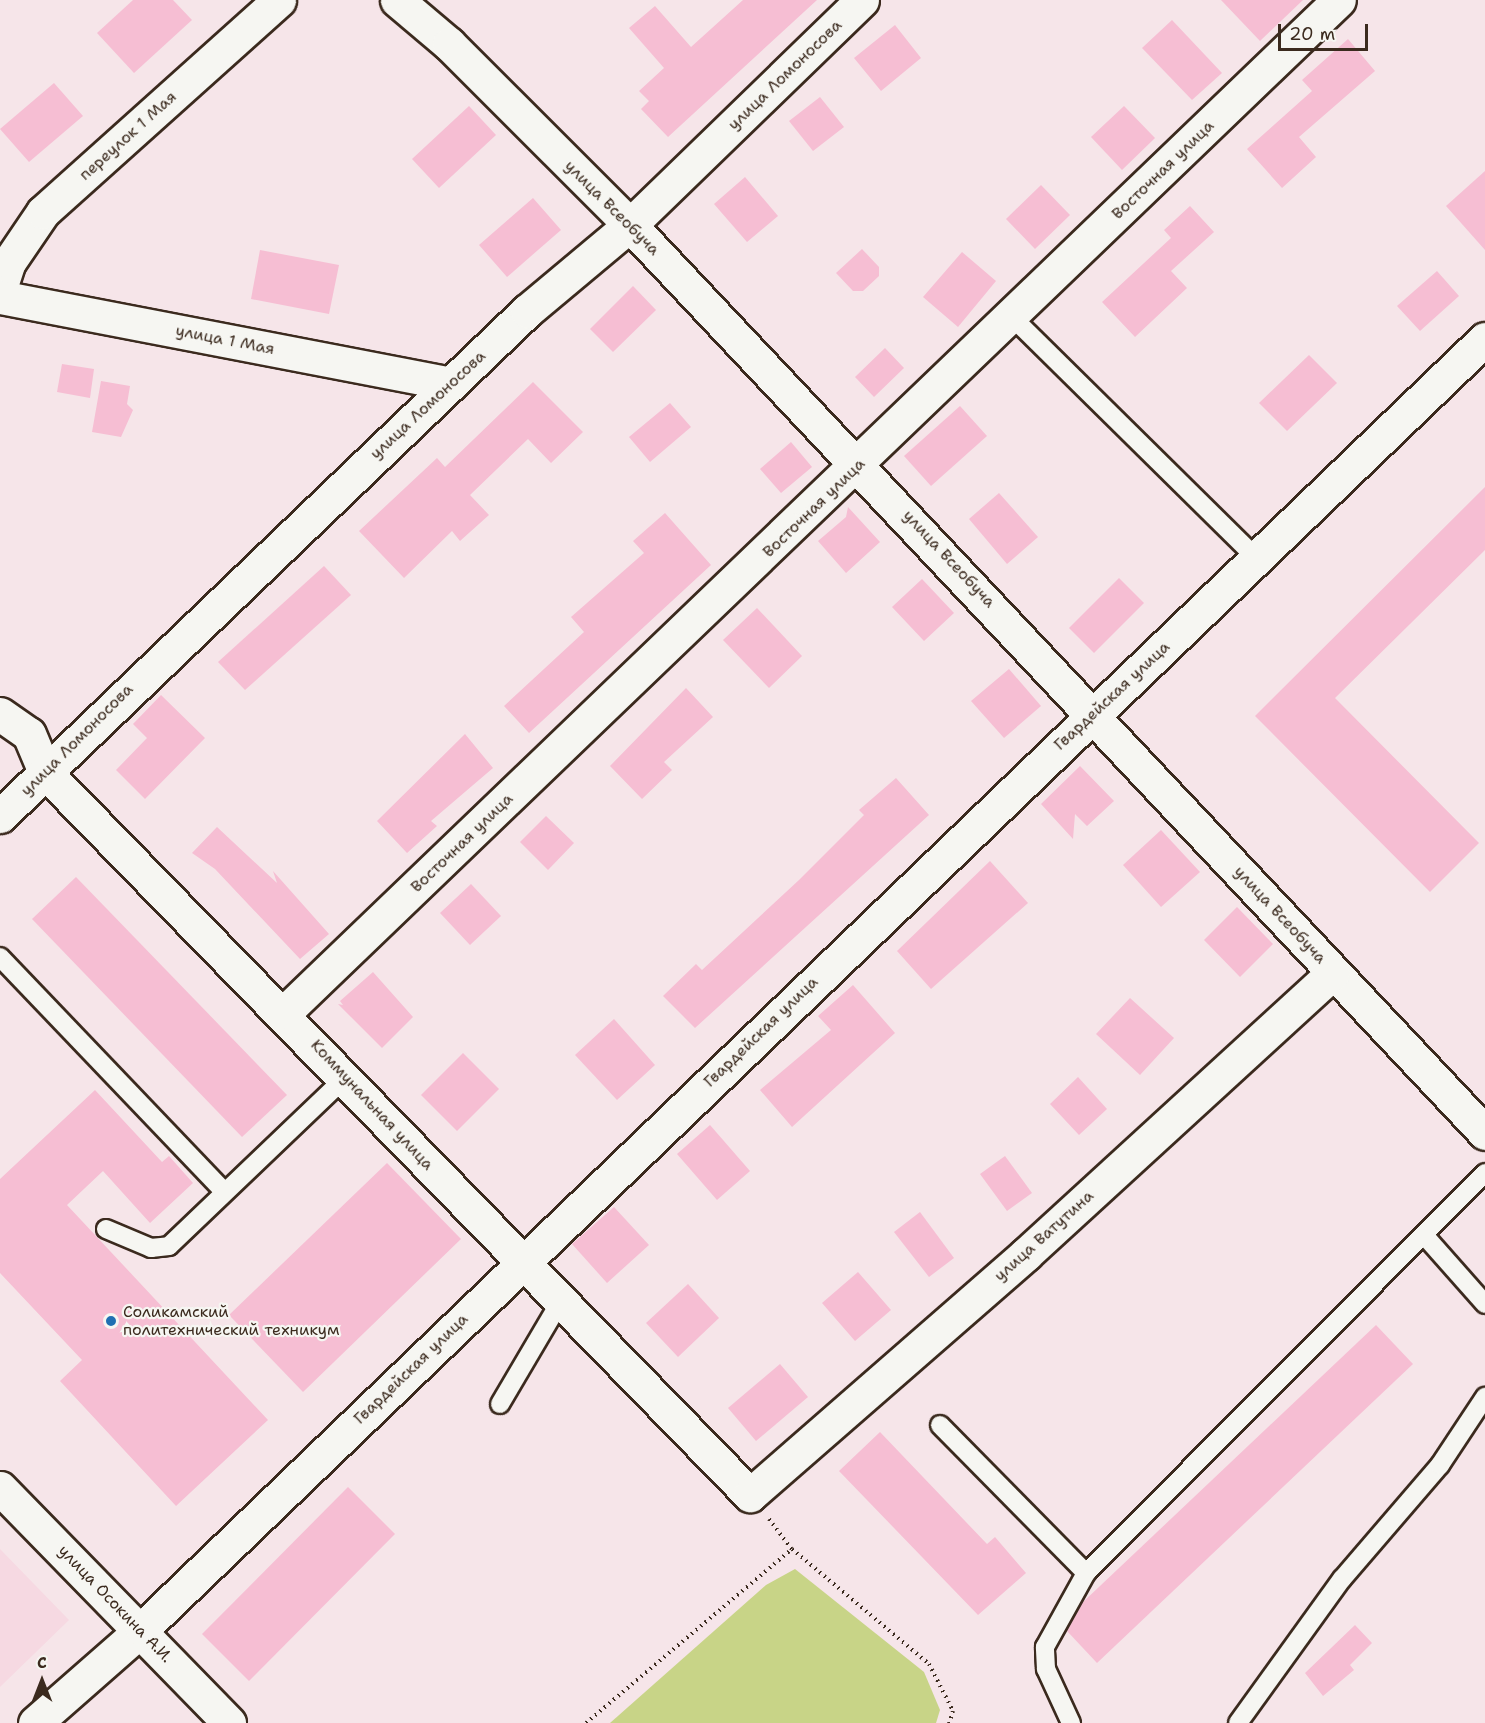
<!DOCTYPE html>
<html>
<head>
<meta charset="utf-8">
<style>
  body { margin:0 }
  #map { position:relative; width:1485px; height:1723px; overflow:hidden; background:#f6e5e9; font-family:"Shantell Sans",sans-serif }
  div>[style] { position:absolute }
  .built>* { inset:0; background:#f6d9e2 }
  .green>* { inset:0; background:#c8d487 }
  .building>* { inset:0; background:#f6bed3 }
  .path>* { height:4px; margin-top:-2px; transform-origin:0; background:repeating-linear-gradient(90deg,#3b2a1e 0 1.5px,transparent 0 6px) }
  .roads { filter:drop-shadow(2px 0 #3b2a1e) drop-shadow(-2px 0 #3b2a1e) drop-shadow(0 2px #3b2a1e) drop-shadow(0 -2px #3b2a1e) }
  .service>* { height:18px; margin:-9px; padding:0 9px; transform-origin:9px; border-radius:9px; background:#f6f6f2 }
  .minor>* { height:33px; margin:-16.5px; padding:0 16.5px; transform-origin:16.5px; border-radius:16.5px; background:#f6f6f2 }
  .tertiary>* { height:33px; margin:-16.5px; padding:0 16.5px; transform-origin:16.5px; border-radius:16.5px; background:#f6f6f2 }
  .dots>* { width:16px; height:16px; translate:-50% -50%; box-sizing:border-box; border:3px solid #f6f6f2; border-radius:50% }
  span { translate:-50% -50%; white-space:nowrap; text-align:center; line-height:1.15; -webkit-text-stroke:4.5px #f6f6f2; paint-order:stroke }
  .street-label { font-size:16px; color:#3b2a1e }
  .poi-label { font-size:16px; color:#3b2a1e }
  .left { translate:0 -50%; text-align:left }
  .north { position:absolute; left:12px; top:1651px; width:60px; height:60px; -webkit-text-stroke:4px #f6f6f2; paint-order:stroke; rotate:0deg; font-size:16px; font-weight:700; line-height:24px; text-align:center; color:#3b2a1e }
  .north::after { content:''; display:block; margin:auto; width:21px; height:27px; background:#3b2a1e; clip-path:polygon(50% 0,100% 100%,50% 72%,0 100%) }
  .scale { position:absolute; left:1278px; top:24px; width:90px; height:27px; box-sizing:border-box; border:3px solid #3b2a1e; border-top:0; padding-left:8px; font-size:18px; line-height:21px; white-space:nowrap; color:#3b2a1e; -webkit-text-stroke:4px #f6f6f2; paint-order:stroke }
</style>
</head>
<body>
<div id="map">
  <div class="built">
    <i style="clip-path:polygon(0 1549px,69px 1620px,0 1687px)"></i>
  </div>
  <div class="green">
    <i style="clip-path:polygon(795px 1569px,924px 1672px,940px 1710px,936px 1723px,610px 1723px,766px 1585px)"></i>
  </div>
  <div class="building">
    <i style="clip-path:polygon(133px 0,173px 0,192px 20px,134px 73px,97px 33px)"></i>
    <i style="clip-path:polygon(743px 0,817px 0,668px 137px,641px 109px,649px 101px,639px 91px,664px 68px,629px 28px,655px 6px,691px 47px)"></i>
    <i style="clip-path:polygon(1221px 0,1303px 0,1260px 41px)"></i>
    <i style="clip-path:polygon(1172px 20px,1222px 73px,1192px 100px,1142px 48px)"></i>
    <i style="clip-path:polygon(895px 25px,921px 58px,881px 91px,854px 58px)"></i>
    <i style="clip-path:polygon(1348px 39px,1375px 71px,1299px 137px,1316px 157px,1282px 188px,1247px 149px,1312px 91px,1302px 80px)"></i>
    <i style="clip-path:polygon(54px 83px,83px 116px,29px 162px,0 129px)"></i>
    <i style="clip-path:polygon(820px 97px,844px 127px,813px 151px,789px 121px)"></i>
    <i style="clip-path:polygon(469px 106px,496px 135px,439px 188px,412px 159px)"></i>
    <i style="clip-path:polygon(1124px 106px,1155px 138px,1122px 170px,1091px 137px)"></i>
    <i style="clip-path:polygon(1485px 171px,1485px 250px,1446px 206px)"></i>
    <i style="clip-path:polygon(745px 177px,778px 216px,747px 242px,714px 204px)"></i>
    <i style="clip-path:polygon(1041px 185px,1070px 215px,1035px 249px,1006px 219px)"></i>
    <i style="clip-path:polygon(533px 198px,561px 230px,507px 277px,479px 245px)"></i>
    <i style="clip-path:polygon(1190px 206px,1214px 232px,1171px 271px,1187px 288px,1135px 337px,1102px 302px,1171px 238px,1164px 230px)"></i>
    <i style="clip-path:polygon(862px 249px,879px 267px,879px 276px,863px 291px,853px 291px,836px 273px)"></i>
    <i style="clip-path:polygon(260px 250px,339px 265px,329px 314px,251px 299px)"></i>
    <i style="clip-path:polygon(962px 252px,996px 281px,958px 327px,923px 297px)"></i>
    <i style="clip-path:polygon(1437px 271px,1459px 296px,1420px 331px,1397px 306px)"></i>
    <i style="clip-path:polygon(633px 286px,656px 310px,613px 352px,590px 329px)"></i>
    <i style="clip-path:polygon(885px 348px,904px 368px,874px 397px,855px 377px)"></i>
    <i style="clip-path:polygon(1309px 355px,1337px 383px,1287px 431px,1259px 403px)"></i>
    <i style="clip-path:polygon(62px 364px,94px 369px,90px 398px,57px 392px)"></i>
    <i style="clip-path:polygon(101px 381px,130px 386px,127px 404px,133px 410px,121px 437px,92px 432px)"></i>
    <i style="clip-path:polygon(533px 382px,583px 432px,551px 463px,528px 439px,470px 495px,489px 515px,460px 541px,452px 531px,404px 578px,359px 531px,437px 458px,445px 467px)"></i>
    <i style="clip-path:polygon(670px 403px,691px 427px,650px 462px,629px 437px)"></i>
    <i style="clip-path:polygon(960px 406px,987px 436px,931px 486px,904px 456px)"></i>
    <i style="clip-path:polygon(791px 442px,812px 467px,781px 493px,760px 469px)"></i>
    <i style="clip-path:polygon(1485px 487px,1485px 550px,1335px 698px,1479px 843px,1430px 892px,1255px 716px)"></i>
    <i style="clip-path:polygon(999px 493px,1038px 537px,1007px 564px,969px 519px)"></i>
    <i style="clip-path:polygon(848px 507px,880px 542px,846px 573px,818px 541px,846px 517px)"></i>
    <i style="clip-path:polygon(665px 513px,711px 565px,529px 733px,504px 706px,584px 632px,571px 617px,644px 553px,633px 541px)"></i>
    <i style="clip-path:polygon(324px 566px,351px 595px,245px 690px,218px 662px)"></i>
    <i style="clip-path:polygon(1119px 578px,1144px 603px,1094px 653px,1069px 628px)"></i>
    <i style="clip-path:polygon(922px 579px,954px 613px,924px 641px,892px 607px)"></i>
    <i style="clip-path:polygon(757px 608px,802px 656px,769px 688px,723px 640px)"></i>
    <i style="clip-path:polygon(1009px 669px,1041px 706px,1004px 738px,971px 701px)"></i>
    <i style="clip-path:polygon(686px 688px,713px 717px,664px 762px,672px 770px,642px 799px,610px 766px)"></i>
    <i style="clip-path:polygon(161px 695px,205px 738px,145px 799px,116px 770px,147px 738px,133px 724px)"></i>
    <i style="clip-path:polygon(465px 734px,493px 768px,431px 821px,437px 826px,407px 853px,377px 821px)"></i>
    <i style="clip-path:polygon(1080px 766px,1114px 801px,1087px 826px,1075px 814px,1073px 839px,1041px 804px)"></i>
    <i style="clip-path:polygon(896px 778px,929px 815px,695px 1028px,663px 996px,696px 964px,702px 970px,799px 880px,864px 815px,859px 810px)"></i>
    <i style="clip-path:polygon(546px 816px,574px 843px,548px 870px,520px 842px)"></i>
    <i style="clip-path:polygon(217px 827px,277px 883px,273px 871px,329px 934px,300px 959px,215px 869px,192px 853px)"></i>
    <i style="clip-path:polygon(1161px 830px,1200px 872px,1161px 907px,1123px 865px)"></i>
    <i style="clip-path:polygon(990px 861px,1028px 903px,931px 989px,897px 951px)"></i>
    <i style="clip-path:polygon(76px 877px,287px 1095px,242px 1137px,32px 919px)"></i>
    <i style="clip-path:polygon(471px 884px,501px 916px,470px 945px,440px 913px)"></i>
    <i style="clip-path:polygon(1237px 907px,1273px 944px,1240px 977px,1204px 940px)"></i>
    <i style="clip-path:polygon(373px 972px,413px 1017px,382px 1048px,338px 1004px,343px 1005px,340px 1001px)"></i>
    <i style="clip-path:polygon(853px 985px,895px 1033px,792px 1127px,760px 1090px,831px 1030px,818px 1016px)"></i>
    <i style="clip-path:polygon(1130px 998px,1174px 1038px,1140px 1075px,1096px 1034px)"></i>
    <i style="clip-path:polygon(614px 1019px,655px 1065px,617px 1100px,575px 1055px)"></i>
    <i style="clip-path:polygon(463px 1053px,499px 1089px,457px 1131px,421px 1095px)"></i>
    <i style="clip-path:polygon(1078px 1077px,1107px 1109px,1079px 1135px,1050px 1104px)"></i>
    <i style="clip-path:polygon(95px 1090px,162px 1162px,169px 1156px,193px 1183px,150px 1223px,103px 1171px,67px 1205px,268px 1420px,176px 1506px,60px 1381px,82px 1360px,0 1273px,0 1179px)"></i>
    <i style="clip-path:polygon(710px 1125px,750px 1171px,717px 1200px,677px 1154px)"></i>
    <i style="clip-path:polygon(1005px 1156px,1032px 1193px,1007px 1211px,980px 1174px)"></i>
    <i style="clip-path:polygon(387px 1163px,461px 1239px,303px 1392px,229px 1315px)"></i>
    <i style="clip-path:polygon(614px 1207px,649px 1245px,607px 1283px,572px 1244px)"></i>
    <i style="clip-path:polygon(920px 1212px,954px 1258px,929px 1277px,894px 1232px)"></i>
    <i style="clip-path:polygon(858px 1272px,891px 1310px,855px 1341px,822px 1303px)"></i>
    <i style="clip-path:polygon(688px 1284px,719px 1318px,678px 1357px,646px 1323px)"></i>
    <i style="clip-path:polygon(1376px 1325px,1413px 1364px,1097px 1663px,1067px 1631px,1082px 1603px)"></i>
    <i style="clip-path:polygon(780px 1364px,808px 1397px,756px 1441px,728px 1408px)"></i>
    <i style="clip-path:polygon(880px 1432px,987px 1544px,995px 1537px,1026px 1573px,978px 1615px,839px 1471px)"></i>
    <i style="clip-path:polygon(348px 1487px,395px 1534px,249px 1681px,202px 1634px)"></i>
    <i style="clip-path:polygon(1355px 1625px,1372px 1643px,1350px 1665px,1354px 1670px,1323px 1696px,1305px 1673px)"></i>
  </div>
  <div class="path">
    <i style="left:769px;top:1519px;width:38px;rotate:53deg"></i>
    <i style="left:792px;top:1549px;width:179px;rotate:40deg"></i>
    <i style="left:929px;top:1664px;width:53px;rotate:62.9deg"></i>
    <i style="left:953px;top:1711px;width:13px;rotate:108deg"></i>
    <i style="left:586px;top:1723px;width:270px;rotate:-40.2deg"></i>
  </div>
  <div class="roads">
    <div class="service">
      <i style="left:1012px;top:317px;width:344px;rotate:44.6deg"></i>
      <i style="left:0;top:957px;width:324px;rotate:46.3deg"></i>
      <i style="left:106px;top:1229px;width:49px;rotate:22.9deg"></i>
      <i style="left:151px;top:1248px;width:18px;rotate:-6deg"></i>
      <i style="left:169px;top:1246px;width:245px;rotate:-43.7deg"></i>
      <i style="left:1424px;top:1235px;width:92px;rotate:48.5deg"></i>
      <i style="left:500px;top:1404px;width:116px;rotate:-59.5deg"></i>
      <i style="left:940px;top:1425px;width:208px;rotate:45.4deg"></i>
      <i style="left:1086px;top:1573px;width:565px;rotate:-45.07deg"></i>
      <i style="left:1071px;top:1723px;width:60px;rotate:-114.8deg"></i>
      <i style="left:1046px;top:1669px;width:22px;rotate:-93deg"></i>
      <i style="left:1045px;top:1647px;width:85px;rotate:-61deg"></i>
      <i style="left:1238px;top:1723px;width:178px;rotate:-54.2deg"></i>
      <i style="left:1342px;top:1579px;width:150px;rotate:-49.3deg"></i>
      <i style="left:1440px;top:1465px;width:82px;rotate:-56.5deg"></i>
    </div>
    <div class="minor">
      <i style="left:397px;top:0;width:68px;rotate:40.2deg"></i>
      <i style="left:449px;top:44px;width:256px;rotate:45deg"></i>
      <i style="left:630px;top:225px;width:1247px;rotate:46.72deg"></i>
      <i style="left:0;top:289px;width:28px;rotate:-72deg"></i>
      <i style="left:9px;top:262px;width:60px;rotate:-55.8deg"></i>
      <i style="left:43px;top:212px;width:317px;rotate:-41.9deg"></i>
      <i style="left:0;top:297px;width:459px;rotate:10.9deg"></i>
      <i style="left:0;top:714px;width:35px;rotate:35deg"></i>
      <i style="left:29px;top:734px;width:41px;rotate:67.2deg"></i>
      <i style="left:45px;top:772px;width:1010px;rotate:45.72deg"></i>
      <i style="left:750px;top:1495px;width:366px;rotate:-41.1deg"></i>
      <i style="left:1026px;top:1254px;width:416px;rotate:-42.5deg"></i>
      <i style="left:0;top:816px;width:730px;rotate:-43.78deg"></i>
      <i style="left:527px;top:311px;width:134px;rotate:-39.9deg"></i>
      <i style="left:630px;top:225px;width:323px;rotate:-44.1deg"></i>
      <i style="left:285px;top:1012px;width:1461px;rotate:-43.84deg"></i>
      <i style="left:35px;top:1723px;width:142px;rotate:-41.3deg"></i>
    </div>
    <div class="tertiary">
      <i style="left:0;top:1488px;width:328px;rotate:45.7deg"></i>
      <i style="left:142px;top:1629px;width:1862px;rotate:-43.85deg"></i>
    </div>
  </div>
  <div class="dots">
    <i style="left:111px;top:1321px;background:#1f6fb2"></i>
  </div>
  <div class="street-label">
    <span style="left:785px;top:75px;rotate:-44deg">улица Ломоносова</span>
    <span style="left:128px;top:136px;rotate:-42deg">переулок 1 Мая</span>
    <span style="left:1163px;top:170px;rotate:-44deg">Восточная улица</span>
    <span style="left:612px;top:208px;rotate:45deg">улица Всеобуча</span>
    <span style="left:225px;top:340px;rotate:11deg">улица 1 Мая</span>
    <span style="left:428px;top:405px;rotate:-43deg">улица Ломоносова</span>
    <span style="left:814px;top:508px;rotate:-44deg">Восточная улица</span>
    <span style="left:949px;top:559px;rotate:47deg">улица Всеобуча</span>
    <span style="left:1112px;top:696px;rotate:-43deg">Гвардейская улица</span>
    <span style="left:77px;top:740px;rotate:-45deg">улица Ломоносова</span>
    <span style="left:462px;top:843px;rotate:-44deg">Восточная улица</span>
    <span style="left:1280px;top:915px;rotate:47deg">улица Всеобуча</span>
    <span style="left:761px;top:1032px;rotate:-44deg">Гвардейская улица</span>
    <span style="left:372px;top:1105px;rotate:47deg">Коммунальная улица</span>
    <span style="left:1044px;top:1236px;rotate:-42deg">улица Ватутина</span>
    <span style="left:411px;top:1369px;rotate:-44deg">Гвардейская улица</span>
    <span style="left:115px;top:1604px;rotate:46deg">улица Осокина А.И.</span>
  </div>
  <div class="poi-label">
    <span class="left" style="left:123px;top:1321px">Соликамский<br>политехнический техникум</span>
  </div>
  <div class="north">С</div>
  <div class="scale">20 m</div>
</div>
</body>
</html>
